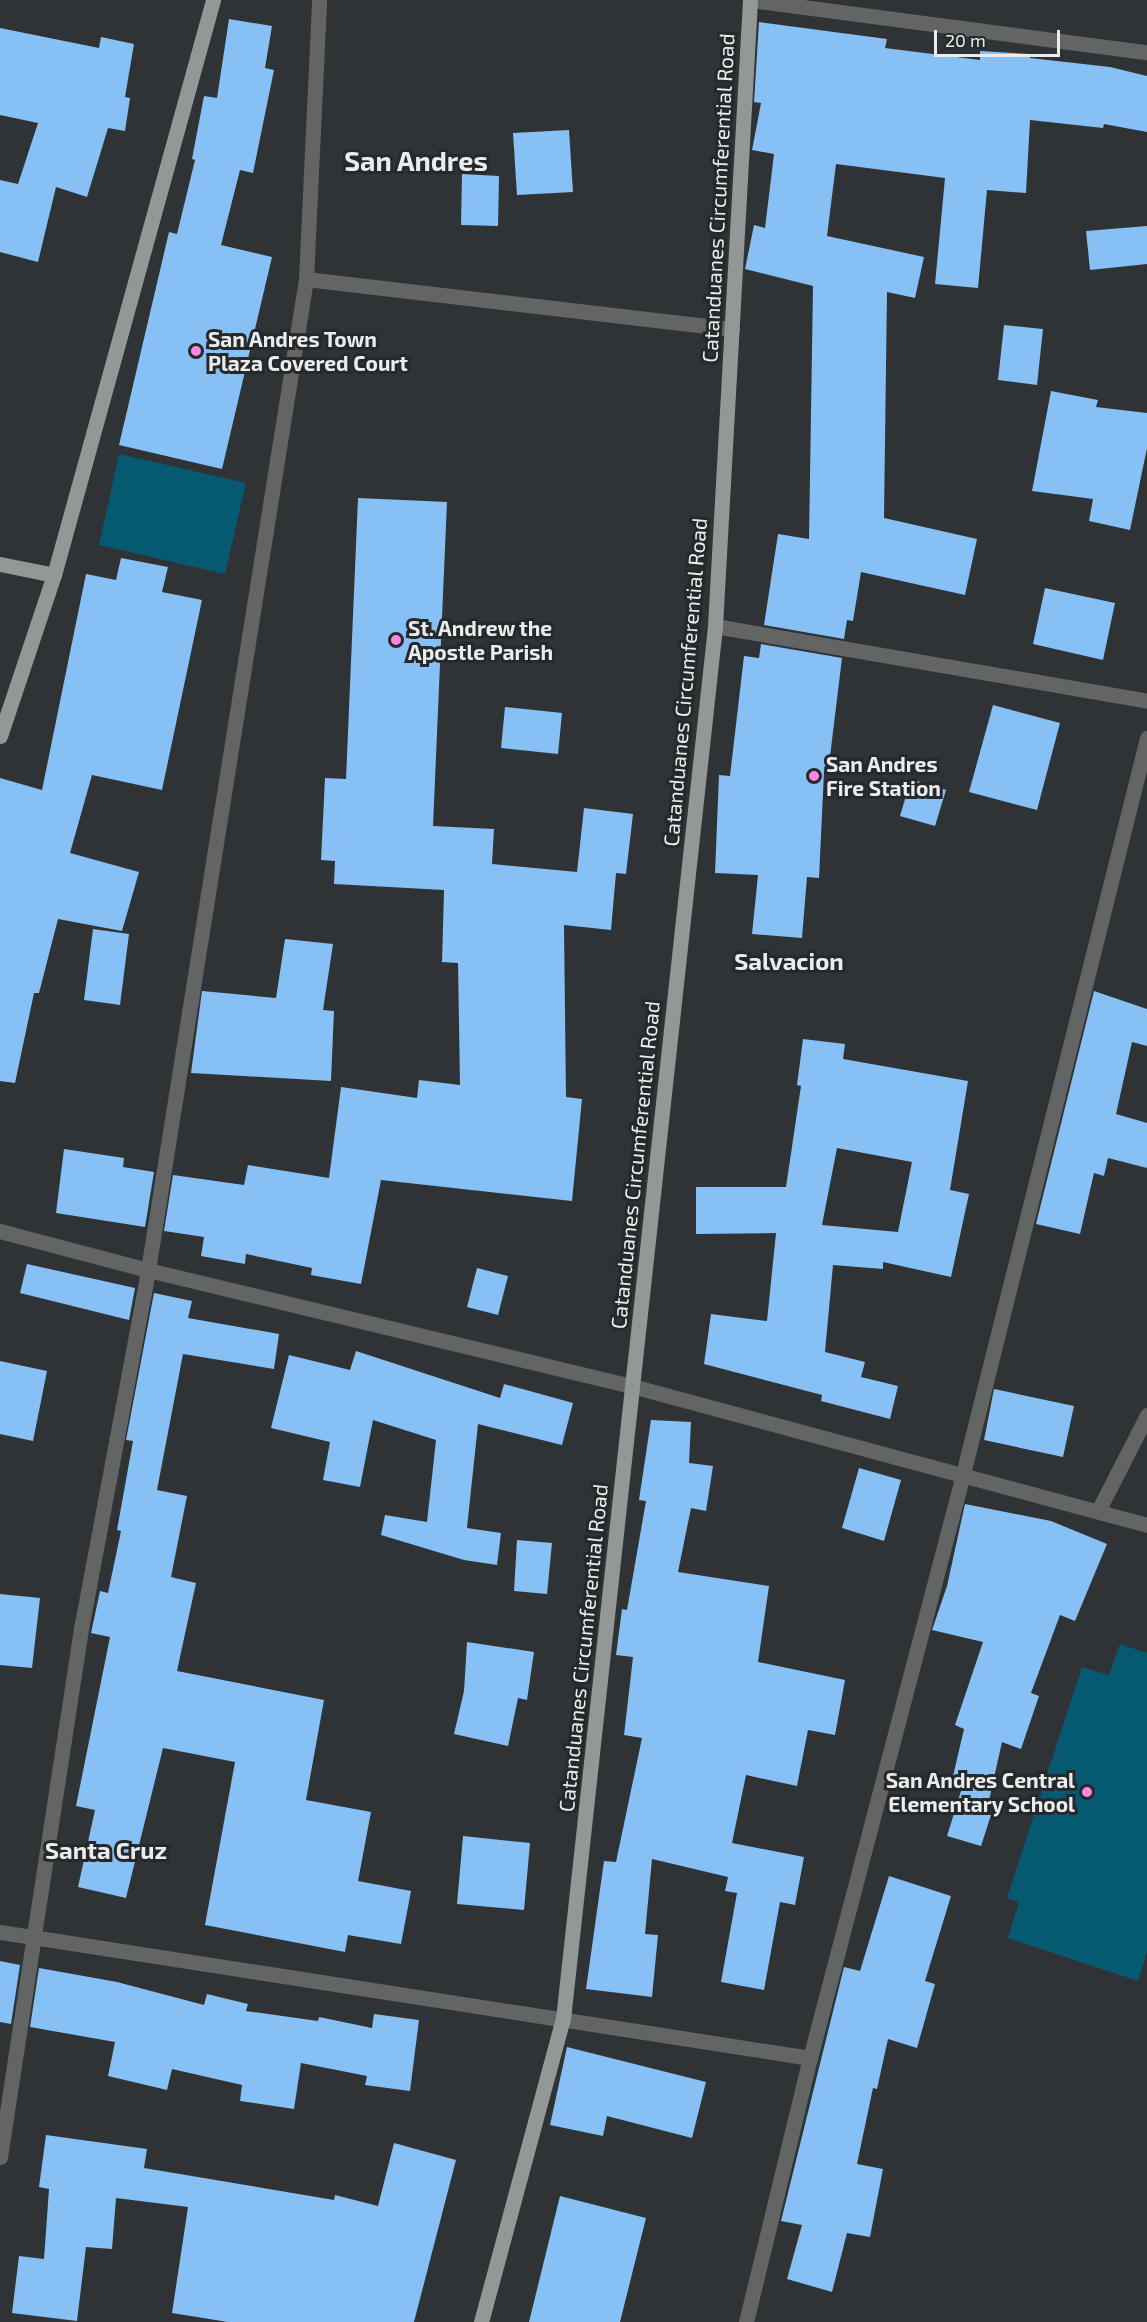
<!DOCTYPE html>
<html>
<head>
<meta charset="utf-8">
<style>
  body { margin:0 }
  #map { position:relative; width:1147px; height:2322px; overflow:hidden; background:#2f3335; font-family:"Exo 2",sans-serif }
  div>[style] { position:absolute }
  .green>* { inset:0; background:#055971 }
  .building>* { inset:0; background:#87c0f4 }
  .minor>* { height:15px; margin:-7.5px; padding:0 7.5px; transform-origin:7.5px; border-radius:7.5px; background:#636565 }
  .major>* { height:15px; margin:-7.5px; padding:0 7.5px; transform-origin:7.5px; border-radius:7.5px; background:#929797 }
  .dots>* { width:16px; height:16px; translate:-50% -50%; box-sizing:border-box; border:3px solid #25292b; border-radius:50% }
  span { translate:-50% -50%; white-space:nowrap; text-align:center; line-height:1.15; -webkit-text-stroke:6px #25292b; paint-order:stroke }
  .street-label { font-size:21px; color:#eaeced }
  .poi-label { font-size:21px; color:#eaeced; font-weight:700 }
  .left { translate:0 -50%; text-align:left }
  .right { translate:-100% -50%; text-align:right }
  .quarter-label { font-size:24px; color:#eaeced; font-weight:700 }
  .district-label { font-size:27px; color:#eaeced; font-weight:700 }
  .scale { position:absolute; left:934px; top:30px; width:126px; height:27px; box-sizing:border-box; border:3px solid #eaeced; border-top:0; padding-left:8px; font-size:18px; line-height:21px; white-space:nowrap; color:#eaeced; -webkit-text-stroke:4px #25292b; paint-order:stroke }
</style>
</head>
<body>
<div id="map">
  <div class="green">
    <i style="clip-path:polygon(119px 454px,246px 483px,225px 574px,99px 545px)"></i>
    <i style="clip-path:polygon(1120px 1644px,1147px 1653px,1147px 1952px,1138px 1981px,1008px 1938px,1019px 1902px,1007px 1898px,1082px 1667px,1109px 1675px)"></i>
  </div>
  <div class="building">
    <i style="clip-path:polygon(229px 19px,272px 26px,265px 68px,274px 70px,253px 173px,240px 170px,221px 245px,272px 257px,222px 469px,119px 445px,169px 232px,177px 234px,195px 160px,192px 159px,204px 96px,217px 98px)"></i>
    <i style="clip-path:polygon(759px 22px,887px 39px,885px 48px,980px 60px,980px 51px,1030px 54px,1030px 58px,1110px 67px,1147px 76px,1147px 132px,1104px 124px,1103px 128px,1030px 120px,1026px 193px,987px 190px,978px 288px,935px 284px,945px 178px,836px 164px,827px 236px,924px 257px,915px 298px,887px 292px,884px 518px,977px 539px,965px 595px,861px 572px,853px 621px,847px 620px,844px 639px,764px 625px,778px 534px,809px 539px,813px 286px,745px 269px,754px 225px,765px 228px,774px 154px,752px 150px,761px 103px,754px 102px)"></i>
    <i style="clip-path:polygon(0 28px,99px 48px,101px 37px,134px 44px,125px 97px,130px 98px,125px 131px,108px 128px,87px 197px,56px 187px,38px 262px,0 252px,0 180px,18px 184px,38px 123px,0 115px)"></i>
    <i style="clip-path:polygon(569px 130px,573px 192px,517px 195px,513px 133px)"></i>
    <i style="clip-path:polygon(462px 174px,499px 176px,498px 226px,461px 225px)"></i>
    <i style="clip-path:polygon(1147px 226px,1147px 264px,1090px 270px,1086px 231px)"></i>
    <i style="clip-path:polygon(1004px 325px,1043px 329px,1037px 385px,998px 380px)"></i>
    <i style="clip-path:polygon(1051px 391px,1098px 400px,1096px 407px,1147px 413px,1147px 448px,1130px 530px,1089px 521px,1093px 499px,1032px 491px)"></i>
    <i style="clip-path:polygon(358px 498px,447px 502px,433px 826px,494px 829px,492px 864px,577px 872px,584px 808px,633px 814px,626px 874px,616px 873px,611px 930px,564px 925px,566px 1097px,582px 1099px,572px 1201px,381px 1180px,361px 1284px,311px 1275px,312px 1268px,246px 1254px,245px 1264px,201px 1256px,204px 1237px,164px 1231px,173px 1175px,244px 1185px,248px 1165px,329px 1178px,341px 1087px,417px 1098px,419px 1080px,460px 1085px,458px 963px,442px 962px,444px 890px,334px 884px,335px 861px,321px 860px,325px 778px,346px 779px)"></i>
    <i style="clip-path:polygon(121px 558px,168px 567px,162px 592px,202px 600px,162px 790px,92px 775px,70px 853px,139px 872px,122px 931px,58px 919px,39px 993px,34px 993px,15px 1083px,0 1081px,0 778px,42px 790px,86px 574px,116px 580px)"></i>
    <i style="clip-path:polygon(1045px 588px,1115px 603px,1103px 660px,1033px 644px)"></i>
    <i style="clip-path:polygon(761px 644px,842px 658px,828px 773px,824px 772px,819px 878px,807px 877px,802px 938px,752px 934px,758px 875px,715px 873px,719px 775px,730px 776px,744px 656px,759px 658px)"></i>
    <i style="clip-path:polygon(993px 705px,1060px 723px,1037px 810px,969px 792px)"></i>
    <i style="clip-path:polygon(505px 707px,562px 713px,558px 754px,501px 748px)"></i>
    <i style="clip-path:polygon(911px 779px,946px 790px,935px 826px,900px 816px)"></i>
    <i style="clip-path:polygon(93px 929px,129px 934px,120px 1005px,84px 1000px)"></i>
    <i style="clip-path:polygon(285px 939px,333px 944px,323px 1010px,334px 1011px,331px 1081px,191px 1073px,202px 991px,276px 998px)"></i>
    <i style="clip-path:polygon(1094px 991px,1147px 1009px,1147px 1046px,1132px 1042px,1116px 1114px,1147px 1123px,1147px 1168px,1108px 1158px,1104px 1176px,1094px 1173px,1080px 1234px,1036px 1224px)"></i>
    <i style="clip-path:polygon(evenodd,803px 1039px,845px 1044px,843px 1059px,968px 1081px,950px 1190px,969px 1194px,951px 1277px,883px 1262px,883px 1269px,833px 1265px,825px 1352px,865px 1362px,861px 1377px,898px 1386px,890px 1419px,821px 1401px,822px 1395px,704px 1364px,711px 1314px,767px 1321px,776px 1233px,696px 1234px,696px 1187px,786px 1187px,801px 1086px,797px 1085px,803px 1039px,837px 1148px,912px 1162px,898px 1232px,822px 1225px,837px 1148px)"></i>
    <i style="clip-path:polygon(64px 1149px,124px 1158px,123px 1167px,154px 1172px,145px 1227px,56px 1213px)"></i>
    <i style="clip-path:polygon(27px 1264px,135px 1288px,129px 1320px,20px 1293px)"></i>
    <i style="clip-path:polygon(477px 1268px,508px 1276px,498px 1315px,467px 1307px)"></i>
    <i style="clip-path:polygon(154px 1293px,192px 1301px,188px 1318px,279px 1334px,274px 1369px,183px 1354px,157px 1490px,187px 1496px,171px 1577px,196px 1583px,177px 1671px,324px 1700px,306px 1800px,371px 1812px,358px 1881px,411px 1891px,401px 1944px,348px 1935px,345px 1952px,205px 1925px,235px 1762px,163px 1748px,126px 1898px,78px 1887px,95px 1810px,76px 1806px,110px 1637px,91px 1633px,100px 1591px,108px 1593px,121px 1531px,117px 1530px,133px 1441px,126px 1440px)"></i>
    <i style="clip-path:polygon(356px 1351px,500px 1398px,504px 1384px,573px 1403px,562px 1445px,478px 1424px,467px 1528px,501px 1533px,497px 1565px,464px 1560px,381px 1535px,385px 1515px,427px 1522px,436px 1440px,373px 1420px,360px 1487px,323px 1480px,330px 1442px,271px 1428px,289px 1355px,350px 1370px)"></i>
    <i style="clip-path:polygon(0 1361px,47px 1371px,33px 1441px,0 1434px)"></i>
    <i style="clip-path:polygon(994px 1389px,1074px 1406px,1063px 1457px,984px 1440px)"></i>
    <i style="clip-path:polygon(651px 1420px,691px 1422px,689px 1463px,713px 1466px,706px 1511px,691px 1508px,678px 1572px,769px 1586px,758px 1662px,845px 1680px,835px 1735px,808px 1730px,797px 1786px,746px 1775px,732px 1843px,804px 1857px,795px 1905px,780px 1902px,764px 1990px,721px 1982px,737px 1893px,725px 1891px,728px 1877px,652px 1859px,645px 1934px,658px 1935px,652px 1997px,586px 1989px,604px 1861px,616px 1862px,642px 1738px,624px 1735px,633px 1657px,616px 1655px,622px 1609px,627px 1610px,646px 1501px,639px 1500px)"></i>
    <i style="clip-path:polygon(859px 1468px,901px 1480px,884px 1541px,842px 1528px)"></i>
    <i style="clip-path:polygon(965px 1504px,1051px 1521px,1107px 1544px,1075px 1621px,1060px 1615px,1031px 1693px,1039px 1696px,1021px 1749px,1002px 1742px,986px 1814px,991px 1815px,981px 1846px,947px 1836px,961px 1791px,950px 1789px,964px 1729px,955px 1725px,983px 1642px,932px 1630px,947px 1586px)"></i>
    <i style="clip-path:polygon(517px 1540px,552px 1543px,547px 1594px,514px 1591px)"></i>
    <i style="clip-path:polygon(0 1594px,40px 1598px,32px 1668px,0 1665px)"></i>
    <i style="clip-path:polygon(467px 1642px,534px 1652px,527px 1700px,518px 1698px,508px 1746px,454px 1734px,464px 1691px)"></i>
    <i style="clip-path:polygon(463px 1836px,530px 1843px,524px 1910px,457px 1904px)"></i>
    <i style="clip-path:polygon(889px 1876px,951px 1896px,925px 1981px,935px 1984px,917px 2048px,888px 2039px,877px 2089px,873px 2088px,857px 2164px,883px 2169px,870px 2237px,847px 2233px,832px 2292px,787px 2279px,802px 2225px,781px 2221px,844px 1967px,860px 1971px)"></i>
    <i style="clip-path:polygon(0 1961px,20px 1965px,11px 2024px,0 2022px)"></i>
    <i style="clip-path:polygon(39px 1968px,117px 1982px,204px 2005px,207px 1994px,248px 2004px,246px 2011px,318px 2021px,319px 2017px,372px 2028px,374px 2014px,419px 2020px,410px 2091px,365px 2085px,367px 2076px,301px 2063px,294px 2109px,240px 2101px,242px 2085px,172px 2069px,167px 2090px,108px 2076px,115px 2042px,30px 2027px)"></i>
    <i style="clip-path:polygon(567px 2047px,706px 2082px,692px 2138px,607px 2116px,603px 2136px,550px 2125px)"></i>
    <i style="clip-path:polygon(46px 2135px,147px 2149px,144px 2168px,334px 2200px,335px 2195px,378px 2206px,394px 2143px,456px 2160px,414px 2322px,228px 2322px,172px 2313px,188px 2207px,116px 2198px,112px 2249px,86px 2247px,77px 2321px,12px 2313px,19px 2256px,44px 2259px,49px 2189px,39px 2187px)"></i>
    <i style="clip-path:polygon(560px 2196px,646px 2218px,620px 2322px,529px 2322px)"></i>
  </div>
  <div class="minor">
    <i style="left:750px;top:0;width:400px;rotate:7.5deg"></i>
    <i style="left:306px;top:279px;width:279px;rotate:-87.3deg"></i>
    <i style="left:715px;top:626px;width:438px;rotate:9.8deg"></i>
    <i style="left:0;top:1231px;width:153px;rotate:14.8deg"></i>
    <i style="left:148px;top:1270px;width:498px;rotate:13.5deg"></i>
    <i style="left:632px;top:1386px;width:533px;rotate:15.1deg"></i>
    <i style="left:1099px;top:1509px;width:106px;rotate:-62.9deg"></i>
    <i style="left:0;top:1932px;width:820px;rotate:8.84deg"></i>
    <i style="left:0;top:2157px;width:534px;rotate:-81.28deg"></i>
    <i style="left:81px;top:1629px;width:365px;rotate:-79.4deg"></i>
    <i style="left:148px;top:1270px;width:1004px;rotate:-80.94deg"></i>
    <i style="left:306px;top:279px;width:429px;rotate:6.7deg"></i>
    <i style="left:746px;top:2322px;width:272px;rotate:-76.4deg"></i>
    <i style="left:810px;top:2058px;width:600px;rotate:-75.31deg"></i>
    <i style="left:962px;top:1478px;width:763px;rotate:-75.96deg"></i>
  </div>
  <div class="major">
    <i style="left:0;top:564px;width:55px;rotate:11.5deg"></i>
    <i style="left:0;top:736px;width:170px;rotate:-71.5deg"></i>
    <i style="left:54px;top:575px;width:597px;rotate:-74.54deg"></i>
    <i style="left:481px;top:2322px;width:314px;rotate:-74.9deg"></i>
    <i style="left:563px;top:2019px;width:1401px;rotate:-83.77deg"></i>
    <i style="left:715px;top:626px;width:627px;rotate:-86.8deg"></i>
  </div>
  <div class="dots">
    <i style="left:196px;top:351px;background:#fe85e0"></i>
    <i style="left:396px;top:640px;background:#fe85e0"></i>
    <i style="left:814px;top:776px;background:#fe85e0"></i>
    <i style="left:1087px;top:1792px;background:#fe85e0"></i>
  </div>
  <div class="street-label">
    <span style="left:718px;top:198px;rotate:-87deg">Catanduanes Circumferential Road</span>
    <span style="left:685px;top:682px;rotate:-85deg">Catanduanes Circumferential Road</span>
    <span style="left:635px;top:1165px;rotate:-84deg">Catanduanes Circumferential Road</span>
    <span style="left:583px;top:1648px;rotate:-84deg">Catanduanes Circumferential Road</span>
  </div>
  <div class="poi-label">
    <span class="left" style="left:208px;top:351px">San Andres Town<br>Plaza Covered Court</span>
    <span class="left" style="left:408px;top:640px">St. Andrew the<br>Apostle Parish</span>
    <span class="left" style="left:826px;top:776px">San Andres<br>Fire Station</span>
    <span class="right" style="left:1075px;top:1792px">San Andres Central<br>Elementary School</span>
  </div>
  <div class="quarter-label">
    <span style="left:789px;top:961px">Salvacion</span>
    <span style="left:106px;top:1850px">Santa Cruz</span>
  </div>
  <div class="district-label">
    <span style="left:416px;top:161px">San Andres</span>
  </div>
  <div class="scale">20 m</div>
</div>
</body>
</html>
